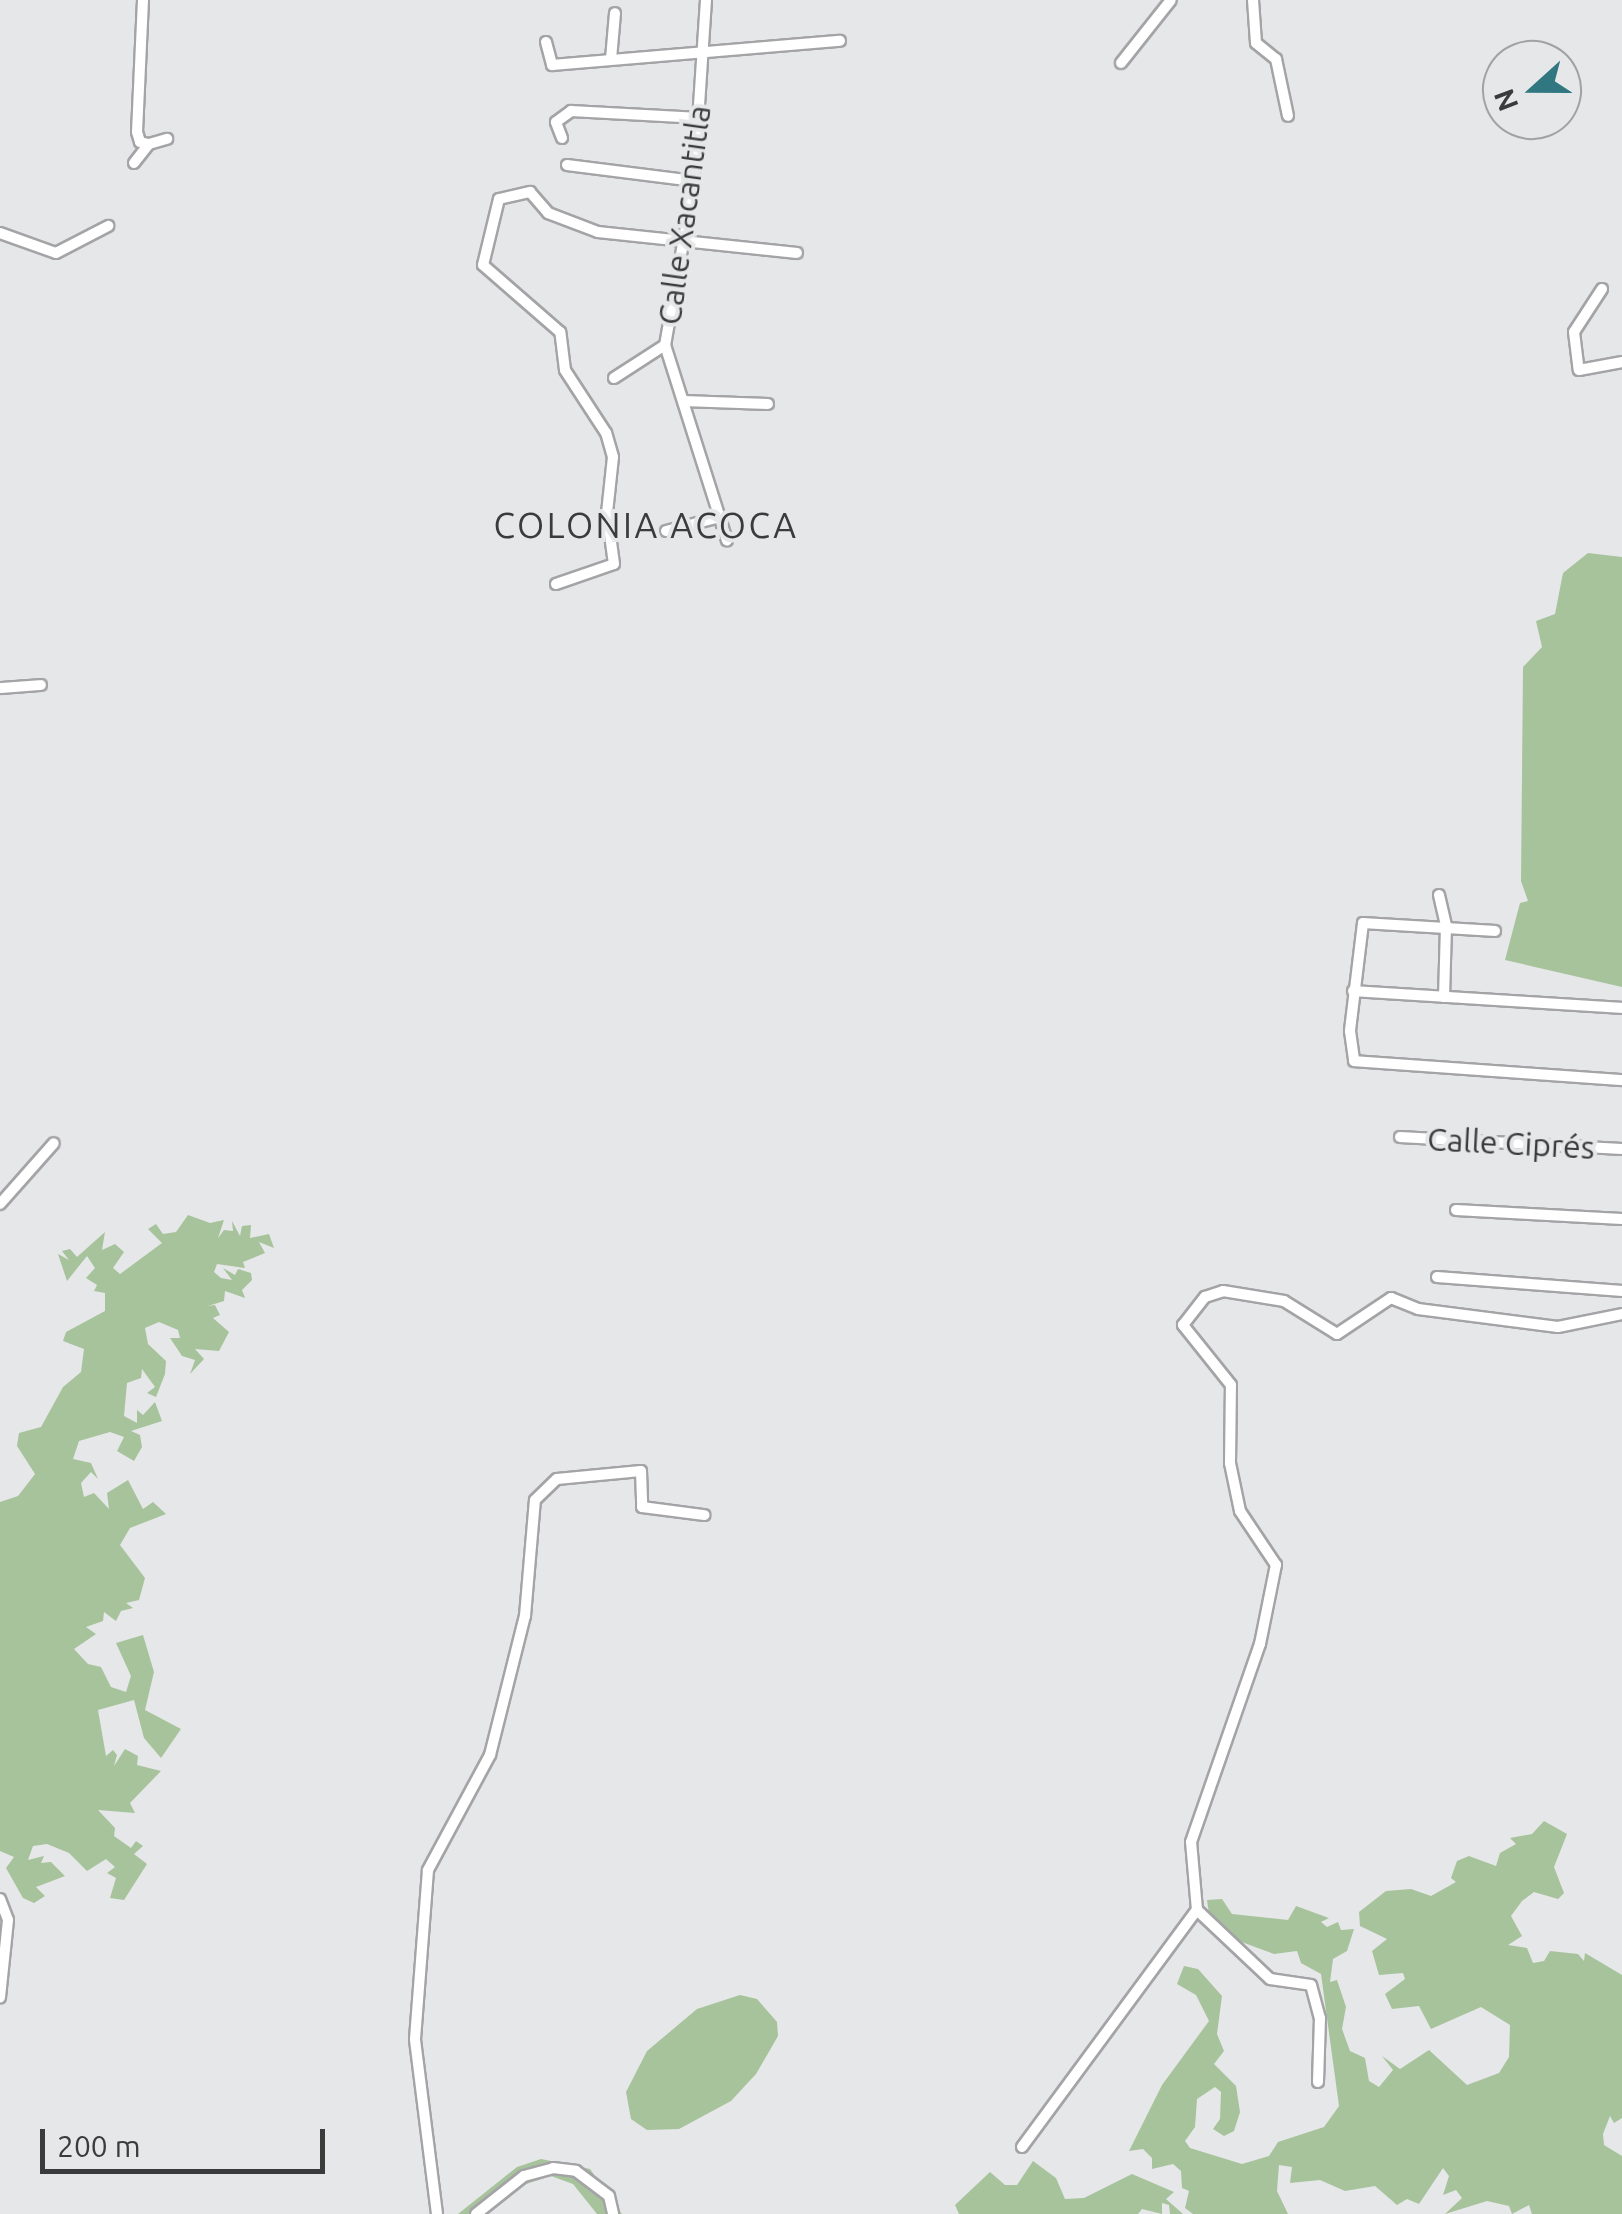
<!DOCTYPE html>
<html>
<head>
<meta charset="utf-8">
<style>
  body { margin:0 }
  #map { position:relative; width:1622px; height:2214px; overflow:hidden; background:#e6e7e9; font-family:Ubuntu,sans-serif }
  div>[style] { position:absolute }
  .green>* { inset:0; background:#a7c39c }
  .roads { filter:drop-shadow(2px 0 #a4a4a7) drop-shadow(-2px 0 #a4a4a7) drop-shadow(0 2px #a4a4a7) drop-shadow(0 -2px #a4a4a7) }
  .minor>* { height:10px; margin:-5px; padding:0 5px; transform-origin:5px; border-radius:5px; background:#fff }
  span { translate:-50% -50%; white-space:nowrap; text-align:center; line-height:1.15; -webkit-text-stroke:8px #e6e7e9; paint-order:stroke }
  .street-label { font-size:32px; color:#3b3b3c }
  .neighbourhood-label { font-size:35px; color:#3b3b3c; letter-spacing:2.5px }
  .north { position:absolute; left:1482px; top:40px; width:100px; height:100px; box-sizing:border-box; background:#e6e7e9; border:2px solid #a2a2a4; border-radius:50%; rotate:249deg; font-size:28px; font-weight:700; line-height:40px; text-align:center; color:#3b3b3c }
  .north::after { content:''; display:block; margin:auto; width:35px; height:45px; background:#307781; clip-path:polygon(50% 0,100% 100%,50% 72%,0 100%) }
  .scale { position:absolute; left:40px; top:2129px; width:285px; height:45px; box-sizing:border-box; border:5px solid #3b3b3c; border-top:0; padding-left:12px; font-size:30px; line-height:35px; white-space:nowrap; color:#3b3b3c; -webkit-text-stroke:8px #e6e7e9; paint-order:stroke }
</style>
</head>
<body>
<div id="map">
  <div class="green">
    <i style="clip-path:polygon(1588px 553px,1622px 557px,1622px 987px,1505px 960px,1520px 903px,1528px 901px,1521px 881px,1523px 667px,1542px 647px,1536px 621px,1555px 614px,1563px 573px)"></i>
    <i style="clip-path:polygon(188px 1215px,210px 1223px,224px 1220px,218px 1238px,224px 1230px,233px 1231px,232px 1221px,240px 1236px,242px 1226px,251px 1225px,250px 1238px,269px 1234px,274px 1248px,259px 1242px,265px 1253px,243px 1262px,245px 1268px,217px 1264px,214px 1272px,221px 1278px,232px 1280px,223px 1268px,235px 1275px,238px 1269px,251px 1273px,252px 1280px,242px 1290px,245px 1298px,225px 1291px,224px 1301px,208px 1306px,215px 1305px,220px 1315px,213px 1318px,229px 1332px,219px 1351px,195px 1349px,204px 1359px,190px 1374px,195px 1360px,182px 1356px,170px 1338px,180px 1338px,178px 1330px,159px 1322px,145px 1328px,148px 1344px,166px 1361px,165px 1374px,156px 1397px,147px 1393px,155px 1387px,142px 1369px,141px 1378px,127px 1383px,124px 1416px,137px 1423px,137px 1410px,143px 1415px,155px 1402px,162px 1421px,131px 1431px,140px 1435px,142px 1447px,134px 1461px,117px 1451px,124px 1437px,110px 1432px,79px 1441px,73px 1459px,91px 1463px,98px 1479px,91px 1472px,81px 1483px,84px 1497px,94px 1493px,109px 1509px,107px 1493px,128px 1480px,143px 1509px,153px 1502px,166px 1514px,130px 1528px,120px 1545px,145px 1578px,139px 1600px,126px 1603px,133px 1608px,121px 1611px,116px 1621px,104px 1612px,103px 1621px,86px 1627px,96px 1634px,74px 1649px,88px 1664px,101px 1667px,111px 1687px,126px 1692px,131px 1676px,116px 1643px,143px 1635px,154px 1672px,145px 1710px,181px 1729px,161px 1758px,144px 1738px,134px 1700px,98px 1710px,106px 1756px,113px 1750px,117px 1755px,114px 1766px,125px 1749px,138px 1756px,137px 1765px,161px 1771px,130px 1803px,135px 1813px,98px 1810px,115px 1828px,114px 1836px,131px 1848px,136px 1841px,143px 1846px,134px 1854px,147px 1864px,124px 1900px,110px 1898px,116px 1878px,107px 1873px,115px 1867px,106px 1859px,87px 1871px,69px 1853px,47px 1844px,33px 1846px,28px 1860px,44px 1856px,41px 1863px,51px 1862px,65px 1876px,36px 1887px,45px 1896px,34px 1903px,23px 1898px,6px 1868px,14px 1857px,0 1851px,0 1502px,18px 1496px,35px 1474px,17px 1446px,19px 1433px,41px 1427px,63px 1387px,81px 1372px,84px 1349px,63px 1341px,66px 1332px,105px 1311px,105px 1293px,94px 1291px,97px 1285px,86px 1278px,95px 1268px,87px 1256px,67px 1281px,58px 1254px,69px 1260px,62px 1251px,70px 1249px,77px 1257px,105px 1232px,102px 1250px,115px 1244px,124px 1252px,113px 1268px,120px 1274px,162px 1243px,148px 1229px,156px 1224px,163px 1234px,176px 1232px)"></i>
    <i style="clip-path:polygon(1544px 1821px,1567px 1834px,1554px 1867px,1564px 1893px,1558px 1899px,1534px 1892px,1522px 1901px,1511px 1916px,1522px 1936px,1508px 1945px,1527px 1948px,1533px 1963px,1544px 1961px,1550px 1951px,1578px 1954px,1584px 1961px,1585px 1953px,1622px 1975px,1622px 2118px,1614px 2123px,1610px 2116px,1603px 2134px,1604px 2145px,1622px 2156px,1622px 2214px,1532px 2214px,1529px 2205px,1512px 2214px,1509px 2206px,1487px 2201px,1445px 2214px,1462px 2198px,1456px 2190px,1443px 2195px,1449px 2176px,1443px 2168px,1419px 2204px,1407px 2199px,1397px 2205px,1375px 2186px,1345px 2191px,1320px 2180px,1290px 2183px,1292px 2167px,1279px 2165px,1277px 2191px,1288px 2214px,1193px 2214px,1185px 2208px,1189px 2191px,1182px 2188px,1181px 2171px,1173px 2164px,1152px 2169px,1152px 2158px,1143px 2149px,1129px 2151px,1162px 2085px,1209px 2021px,1196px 1995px,1177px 1984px,1184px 1966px,1198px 1969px,1222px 1996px,1217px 2034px,1224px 2051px,1214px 2064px,1236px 2086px,1240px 2112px,1234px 2131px,1224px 2136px,1213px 2129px,1220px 2119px,1221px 2092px,1215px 2087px,1197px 2099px,1195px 2127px,1185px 2141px,1190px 2148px,1242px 2164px,1269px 2156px,1278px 2142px,1324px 2127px,1339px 2106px,1321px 1974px,1301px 1963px,1297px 1951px,1274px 1954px,1239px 1941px,1210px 1921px,1207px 1900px,1222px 1899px,1232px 1914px,1288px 1920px,1296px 1906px,1329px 1918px,1321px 1922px,1327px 1927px,1338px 1922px,1341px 1930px,1354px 1929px,1347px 1951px,1333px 1959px,1330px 1982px,1337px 1980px,1346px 2007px,1342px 2029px,1350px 2051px,1365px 2058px,1369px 2081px,1379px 2087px,1393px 2070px,1382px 2056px,1400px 2069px,1429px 2050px,1467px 2085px,1499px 2073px,1509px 2057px,1510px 2025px,1481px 2007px,1431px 2029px,1419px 2006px,1392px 2009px,1385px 1994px,1405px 1979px,1403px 1973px,1379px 1975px,1372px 1951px,1387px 1939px,1360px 1926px,1359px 1912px,1386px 1891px,1411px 1889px,1431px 1896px,1456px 1882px,1451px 1878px,1457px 1861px,1469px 1856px,1496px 1866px,1500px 1853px,1516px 1844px,1510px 1838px,1532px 1834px)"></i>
    <i style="clip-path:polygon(740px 1995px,757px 1999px,777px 2022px,778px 2036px,756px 2074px,731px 2101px,679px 2129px,647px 2130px,631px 2119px,626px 2092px,647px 2051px,697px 2009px)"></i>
    <i style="clip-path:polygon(541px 2159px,590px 2169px,622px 2214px,597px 2214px,573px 2184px,551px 2176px,523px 2185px,487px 2214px,458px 2214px,517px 2167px)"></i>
    <i style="clip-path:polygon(1033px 2161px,1056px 2178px,1065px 2199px,1084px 2198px,1132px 2174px,1174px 2192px,1166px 2199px,1183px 2214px,1170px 2214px,1169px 2205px,1162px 2203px,1162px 2214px,1142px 2209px,1138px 2214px,959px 2214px,955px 2205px,990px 2172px,1005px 2185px,1017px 2185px)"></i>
  </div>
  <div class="roads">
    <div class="minor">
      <i style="left:143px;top:0;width:132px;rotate:92.6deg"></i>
      <i style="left:137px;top:132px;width:10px;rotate:73deg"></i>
      <i style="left:140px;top:142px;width:9px;rotate:13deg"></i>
      <i style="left:706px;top:0;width:181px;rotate:93.8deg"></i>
      <i style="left:694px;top:181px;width:167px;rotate:100deg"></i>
      <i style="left:665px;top:345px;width:205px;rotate:72.4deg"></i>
      <i style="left:1253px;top:0;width:43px;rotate:86deg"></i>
      <i style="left:1256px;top:43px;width:26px;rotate:39deg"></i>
      <i style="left:1276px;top:59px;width:58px;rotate:78.1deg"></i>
      <i style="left:546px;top:42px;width:24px;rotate:75deg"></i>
      <i style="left:552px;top:65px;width:289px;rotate:-4.8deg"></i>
      <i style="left:611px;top:59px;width:46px;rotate:-85deg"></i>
      <i style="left:1121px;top:63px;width:80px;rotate:-51.6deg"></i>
      <i style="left:562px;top:138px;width:17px;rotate:-111deg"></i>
      <i style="left:556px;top:122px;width:19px;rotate:-36deg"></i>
      <i style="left:571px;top:111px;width:129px;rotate:3.1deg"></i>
      <i style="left:134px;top:163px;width:24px;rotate:-52deg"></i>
      <i style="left:149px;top:144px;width:19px;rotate:-16deg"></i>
      <i style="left:567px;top:165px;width:128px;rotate:7.2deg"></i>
      <i style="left:0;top:233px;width:59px;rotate:19.7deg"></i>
      <i style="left:56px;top:253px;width:59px;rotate:-27.4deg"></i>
      <i style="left:1602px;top:289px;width:51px;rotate:123.1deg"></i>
      <i style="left:1574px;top:332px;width:38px;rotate:83deg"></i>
      <i style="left:1579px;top:370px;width:44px;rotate:-10.5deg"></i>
      <i style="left:614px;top:378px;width:61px;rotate:-32.9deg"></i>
      <i style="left:683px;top:401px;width:85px;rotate:2deg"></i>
      <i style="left:666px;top:531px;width:56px;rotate:-14.5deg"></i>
      <i style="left:556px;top:584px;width:61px;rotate:-19deg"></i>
      <i style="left:614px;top:564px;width:51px;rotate:-97.8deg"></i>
      <i style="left:607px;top:513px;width:56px;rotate:-83.9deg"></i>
      <i style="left:613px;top:457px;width:25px;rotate:-106deg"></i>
      <i style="left:606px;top:433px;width:75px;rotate:-123.1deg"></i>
      <i style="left:565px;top:370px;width:38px;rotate:-97deg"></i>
      <i style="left:560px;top:332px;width:102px;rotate:-139deg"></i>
      <i style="left:483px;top:265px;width:68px;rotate:-76.4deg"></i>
      <i style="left:499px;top:199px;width:32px;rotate:-13deg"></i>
      <i style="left:530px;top:192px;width:28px;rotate:49deg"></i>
      <i style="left:548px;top:213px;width:53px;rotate:20.8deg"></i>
      <i style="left:598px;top:232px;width:200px;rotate:6deg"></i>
      <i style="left:0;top:688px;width:41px;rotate:-4.2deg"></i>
      <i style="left:1439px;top:895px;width:32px;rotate:77deg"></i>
      <i style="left:1446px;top:926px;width:71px;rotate:91.6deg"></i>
      <i style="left:1495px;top:931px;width:132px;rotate:-176.5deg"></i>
      <i style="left:1363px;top:923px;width:109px;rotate:96.9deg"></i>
      <i style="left:1350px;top:1031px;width:30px;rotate:82deg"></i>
      <i style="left:1354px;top:1061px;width:269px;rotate:4.1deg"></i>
      <i style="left:1353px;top:991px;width:270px;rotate:3.6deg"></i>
      <i style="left:1400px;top:1137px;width:222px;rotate:3.1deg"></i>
      <i style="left:0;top:1204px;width:81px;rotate:-48.5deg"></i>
      <i style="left:1456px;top:1210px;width:166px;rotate:3.1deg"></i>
      <i style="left:1437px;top:1277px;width:186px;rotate:4.3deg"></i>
      <i style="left:0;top:1899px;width:22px;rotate:69deg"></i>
      <i style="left:8px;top:1920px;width:78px;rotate:95.9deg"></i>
      <i style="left:1197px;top:1910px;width:100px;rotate:43.4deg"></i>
      <i style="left:1270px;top:1979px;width:41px;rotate:8.3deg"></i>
      <i style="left:1311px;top:1985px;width:34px;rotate:75deg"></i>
      <i style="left:1320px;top:2018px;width:64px;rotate:91.8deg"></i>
      <i style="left:1022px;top:2147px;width:295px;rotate:-53.6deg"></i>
      <i style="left:1197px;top:1910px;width:68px;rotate:-95deg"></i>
      <i style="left:1191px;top:1842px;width:210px;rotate:-70.8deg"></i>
      <i style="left:1260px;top:1644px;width:81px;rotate:-78.6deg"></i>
      <i style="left:1276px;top:1565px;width:65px;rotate:-123.7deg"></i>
      <i style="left:1240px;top:1511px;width:49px;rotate:-101.8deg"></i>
      <i style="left:1230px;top:1463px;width:78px;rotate:-89.3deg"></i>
      <i style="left:1231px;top:1385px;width:77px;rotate:-128.7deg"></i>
      <i style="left:1183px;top:1325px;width:36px;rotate:-52deg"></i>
      <i style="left:1205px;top:1297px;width:19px;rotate:-18deg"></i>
      <i style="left:1223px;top:1291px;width:62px;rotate:9.3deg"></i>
      <i style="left:1284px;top:1301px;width:62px;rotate:31.9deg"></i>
      <i style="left:1337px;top:1334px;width:65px;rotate:-33.7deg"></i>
      <i style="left:1391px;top:1298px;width:29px;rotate:22deg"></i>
      <i style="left:1418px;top:1309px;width:141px;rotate:7.3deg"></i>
      <i style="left:1558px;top:1327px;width:65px;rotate:-11.5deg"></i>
      <i style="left:437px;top:2214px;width:176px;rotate:-97.2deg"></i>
      <i style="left:415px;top:2039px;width:169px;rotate:-85.6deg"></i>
      <i style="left:428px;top:1870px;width:131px;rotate:-61.7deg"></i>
      <i style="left:490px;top:1755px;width:143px;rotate:-75.9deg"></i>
      <i style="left:525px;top:1616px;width:116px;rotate:-85.1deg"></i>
      <i style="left:535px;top:1500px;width:30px;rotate:-44deg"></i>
      <i style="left:557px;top:1479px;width:84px;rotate:-5.4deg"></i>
      <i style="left:641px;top:1471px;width:36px;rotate:88deg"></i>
      <i style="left:642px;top:1507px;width:63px;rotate:7.4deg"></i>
      <i style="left:476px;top:2214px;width:61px;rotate:-38.4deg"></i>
      <i style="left:524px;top:2176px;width:30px;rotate:-15deg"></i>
      <i style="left:553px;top:2168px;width:23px;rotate:7deg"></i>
      <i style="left:576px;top:2171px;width:41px;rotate:37.1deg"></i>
      <i style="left:609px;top:2196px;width:18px;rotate:77deg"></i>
    </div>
  </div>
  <div class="street-label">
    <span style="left:684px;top:215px;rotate:-82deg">Calle Xacantitla</span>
    <span style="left:1511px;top:1143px;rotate:3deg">Calle Ciprés</span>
  </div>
  <div class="neighbourhood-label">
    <span style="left:646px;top:525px">COLONIA ACOCA</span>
  </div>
  <div class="north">N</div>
  <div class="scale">200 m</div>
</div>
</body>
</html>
